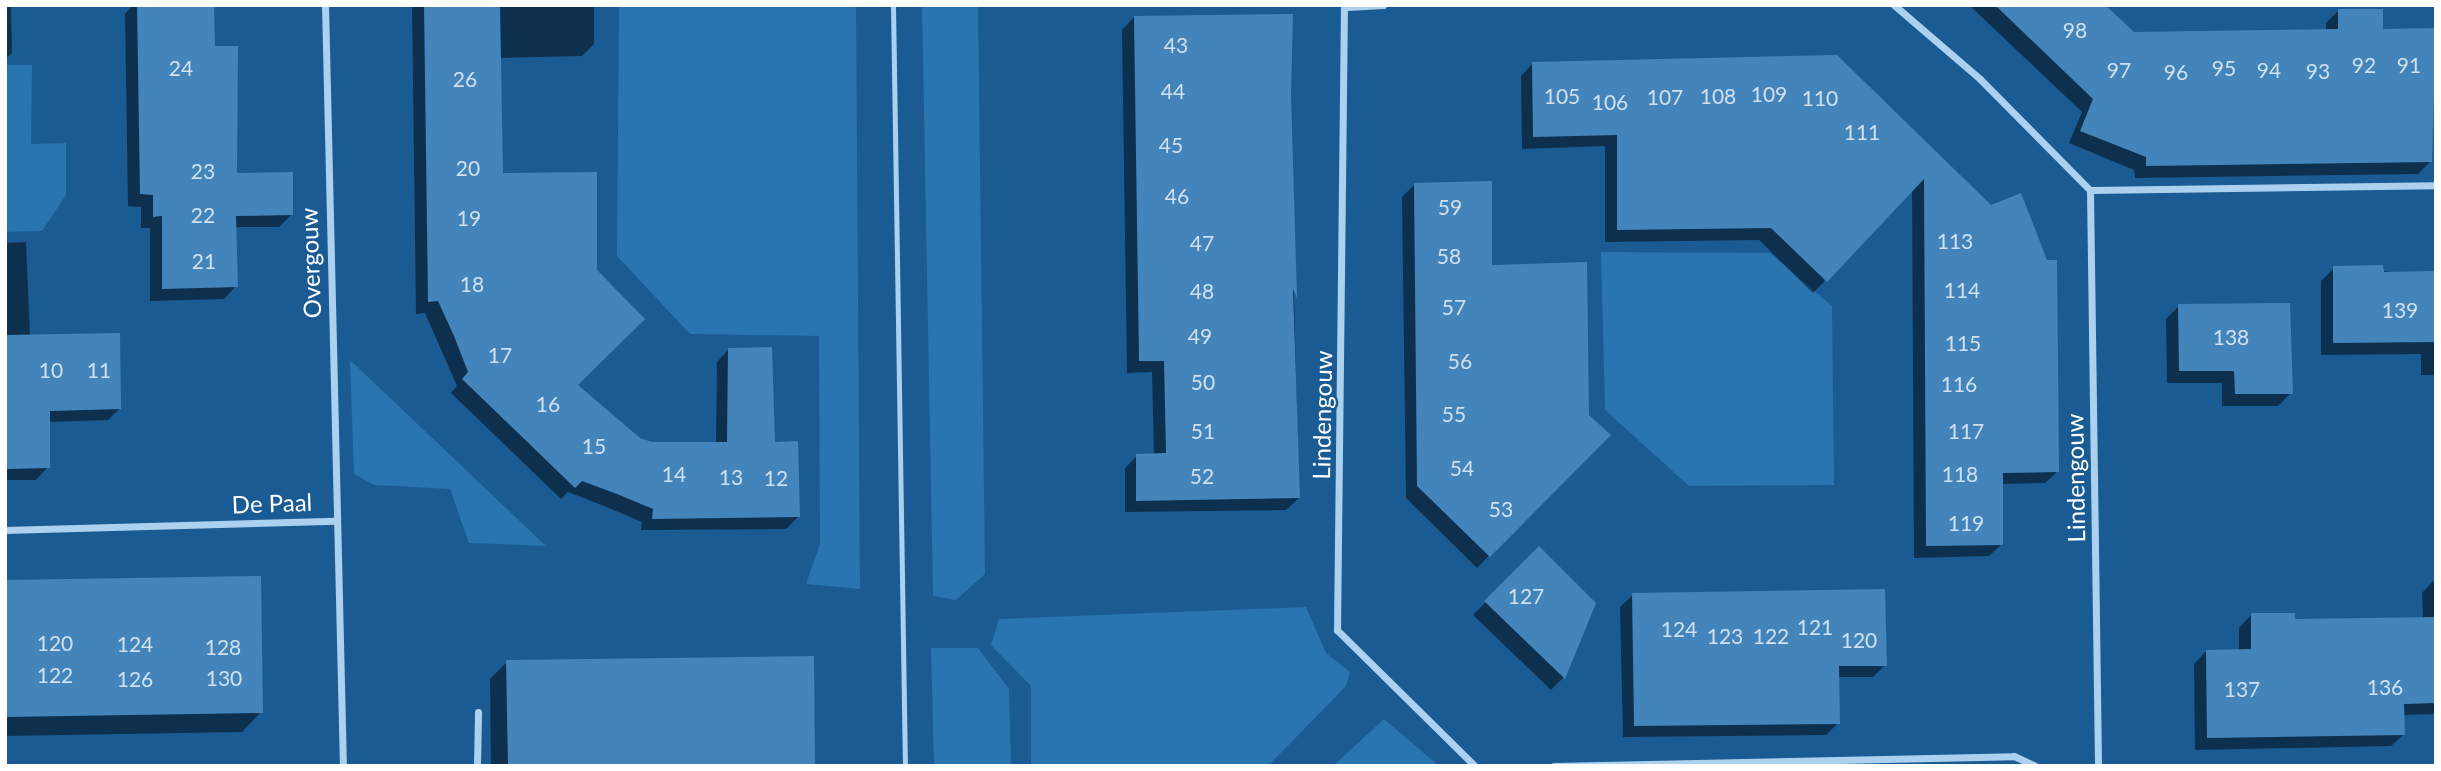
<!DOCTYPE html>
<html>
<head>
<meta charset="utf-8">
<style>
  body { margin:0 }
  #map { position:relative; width:2441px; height:771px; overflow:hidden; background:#1a5b93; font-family:Lato,sans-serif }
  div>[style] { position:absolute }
  .green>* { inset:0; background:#2a74b0 }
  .shadow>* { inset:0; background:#0007 }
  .building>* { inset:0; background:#4385bb }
  .service>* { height:5px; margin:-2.5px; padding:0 2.5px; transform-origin:2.5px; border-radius:2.5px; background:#abd1ef }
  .minor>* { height:7px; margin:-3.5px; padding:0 3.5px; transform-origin:3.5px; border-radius:3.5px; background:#abd1ef }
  span { translate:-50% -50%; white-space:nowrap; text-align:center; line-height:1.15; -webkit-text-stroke:5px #1a5b93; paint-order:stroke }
  .number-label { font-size:21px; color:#d0e0ee }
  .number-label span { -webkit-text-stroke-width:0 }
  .street-label { font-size:24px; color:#fff }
  .frame { position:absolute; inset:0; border:7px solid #fff; pointer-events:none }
</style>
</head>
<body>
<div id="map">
  <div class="green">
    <i style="clip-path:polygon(619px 5px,856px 5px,860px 589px,806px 584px,820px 544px,819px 336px,690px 334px,617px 256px)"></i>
    <i style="clip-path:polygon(922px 5px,978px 5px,985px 574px,956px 600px,933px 596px)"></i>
    <i style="clip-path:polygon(5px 65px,32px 65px,31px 144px,66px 143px,66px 195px,42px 231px,5px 232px)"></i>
    <i style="clip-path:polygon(1601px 252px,1770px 253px,1832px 306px,1834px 485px,1689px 486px,1605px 410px)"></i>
    <i style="clip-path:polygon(350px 360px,546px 546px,469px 543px,450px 489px,374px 485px,354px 474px)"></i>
    <i style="clip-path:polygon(1306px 607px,1326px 653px,1350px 672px,1346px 686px,1268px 766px,1031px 766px,1031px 686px,991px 645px,999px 619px)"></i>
    <i style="clip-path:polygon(931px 648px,978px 648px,1009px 689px,1011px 766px,934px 766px)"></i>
    <i style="clip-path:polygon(1384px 719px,1439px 766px,1333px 766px)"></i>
  </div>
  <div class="shadow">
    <i style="clip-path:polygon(5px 5px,11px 5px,12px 53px,5px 59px)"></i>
    <i style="clip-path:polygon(133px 5px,213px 5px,213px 48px,235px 175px,292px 214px,279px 227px,235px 227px,236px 286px,224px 299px,150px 301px,150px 228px,141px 228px,141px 207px,128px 206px,125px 14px)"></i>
    <i style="clip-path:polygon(412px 5px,594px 5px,594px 44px,582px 56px,499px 58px,501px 175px,575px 385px,639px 440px,652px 444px,716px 444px,717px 362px,729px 349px,773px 443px,798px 517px,786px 529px,641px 530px,642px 522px,604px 506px,568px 492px,561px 499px,451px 393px,457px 386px,425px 313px,416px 314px)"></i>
    <i style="clip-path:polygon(1969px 5px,2093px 5px,2066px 34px,2326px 31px,2326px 23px,2338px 11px,2382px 31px,2436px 30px,2431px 161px,2418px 174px,2135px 178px,2134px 170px,2069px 143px,2082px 112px)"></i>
    <i style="clip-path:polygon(1134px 17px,1289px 95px,1299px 498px,1286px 510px,1125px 512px,1125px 468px,1137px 456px,1154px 455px,1152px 372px,1127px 373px,1122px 30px)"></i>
    <i style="clip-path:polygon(1837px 57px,2045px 262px,2058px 471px,2045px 483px,2001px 484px,2002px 544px,1989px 556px,1914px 558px,1912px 189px,1813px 293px,1759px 240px,1605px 242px,1605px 146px,1522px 149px,1521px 76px,1533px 63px)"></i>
    <i style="clip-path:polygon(1415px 184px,1490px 267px,1588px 415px,1608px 435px,1477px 568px,1406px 498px,1402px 197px)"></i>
    <i style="clip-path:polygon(26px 242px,30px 336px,120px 408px,108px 420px,48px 422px,48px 467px,36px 480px,5px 480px,5px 243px)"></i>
    <i style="clip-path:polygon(2334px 268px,2436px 275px,2436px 375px,2421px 375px,2421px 354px,2321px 355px,2321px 281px)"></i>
    <i style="clip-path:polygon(2179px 306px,2291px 393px,2278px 406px,2222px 406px,2222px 383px,2167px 383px,2166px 319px)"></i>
    <i style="clip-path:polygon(1539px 548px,1594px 603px,1563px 678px,1551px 690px,1473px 615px)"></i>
    <i style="clip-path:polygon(2434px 580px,2436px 714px,2403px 715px,2404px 734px,2391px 746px,2195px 750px,2194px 664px,2206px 651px,2239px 651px,2239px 628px,2251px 615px,2294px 621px,2423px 619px,2422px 593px)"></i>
    <i style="clip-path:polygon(5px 581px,261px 712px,242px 732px,5px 736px)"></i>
    <i style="clip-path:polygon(1633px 595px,1885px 665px,1873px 677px,1837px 677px,1838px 723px,1826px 735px,1623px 737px,1620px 607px)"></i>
    <i style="clip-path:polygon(507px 662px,814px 766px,491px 766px,490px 679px)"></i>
  </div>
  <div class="building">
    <i style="clip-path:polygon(137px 5px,214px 5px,215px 46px,238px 46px,237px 173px,293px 172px,293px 215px,236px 216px,238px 287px,162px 289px,162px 216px,153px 217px,153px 195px,140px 194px)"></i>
    <i style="clip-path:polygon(424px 5px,500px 5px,503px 173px,597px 172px,597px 270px,645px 319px,578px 385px,640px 438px,652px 442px,727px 442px,728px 348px,772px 347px,775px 442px,798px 441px,800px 517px,652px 519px,653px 509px,617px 494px,582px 481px,575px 488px,462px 379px,468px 372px,454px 336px,438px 301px,428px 302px)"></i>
    <i style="clip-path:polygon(1995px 5px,2105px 5px,2134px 32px,2338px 29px,2338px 9px,2383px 9px,2383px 29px,2436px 28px,2432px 162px,2146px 166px,2146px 157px,2080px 131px,2093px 99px)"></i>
    <i style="clip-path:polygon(1293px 14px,1291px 95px,1297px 298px,1293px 289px,1300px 498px,1136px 501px,1136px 454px,1166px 453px,1164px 361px,1139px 361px,1134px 16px)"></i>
    <i style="clip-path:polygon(1837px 55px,1991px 205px,2021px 193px,2047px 260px,2057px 260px,2059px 472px,2003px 473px,2003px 545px,1926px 546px,1924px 179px,1827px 282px,1771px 228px,1617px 230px,1617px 135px,1533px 137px,1532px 62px)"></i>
    <i style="clip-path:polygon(1492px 181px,1492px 265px,1587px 262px,1589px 415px,1611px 435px,1490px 557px,1417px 486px,1414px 183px)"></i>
    <i style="clip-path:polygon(2383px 265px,2384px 272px,2434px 271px,2436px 342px,2333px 343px,2333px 266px)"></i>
    <i style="clip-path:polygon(2290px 303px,2293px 394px,2235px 394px,2234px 371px,2179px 371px,2178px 304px)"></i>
    <i style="clip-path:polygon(120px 333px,121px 409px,50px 411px,50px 468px,6px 469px,5px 335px)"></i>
    <i style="clip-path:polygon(1539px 546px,1596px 603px,1565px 679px,1484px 601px)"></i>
    <i style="clip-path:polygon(261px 576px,263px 713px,5px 717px,5px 580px)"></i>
    <i style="clip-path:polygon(1885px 589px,1887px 666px,1839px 666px,1840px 724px,1634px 726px,1632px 593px)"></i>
    <i style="clip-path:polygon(2251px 613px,2295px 613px,2295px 619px,2436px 617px,2435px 703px,2404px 704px,2405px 735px,2207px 738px,2206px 650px,2251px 649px)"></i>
    <i style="clip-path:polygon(814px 656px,815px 766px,508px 766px,506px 660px)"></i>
  </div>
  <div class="service">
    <i style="left:893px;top:5px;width:761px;rotate:89.1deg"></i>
  </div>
  <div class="minor">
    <i style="left:325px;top:5px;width:761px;rotate:88.65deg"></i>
    <i style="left:1344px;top:5px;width:625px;rotate:90.64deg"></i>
    <i style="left:1337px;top:630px;width:194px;rotate:44.6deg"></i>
    <i style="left:1894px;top:5px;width:113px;rotate:40.7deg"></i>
    <i style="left:1980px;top:79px;width:156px;rotate:45.3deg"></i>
    <i style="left:2090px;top:190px;width:576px;rotate:89.2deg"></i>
    <i style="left:1347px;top:7px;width:36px;rotate:-3deg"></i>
    <i style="left:2090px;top:190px;width:346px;rotate:-0.8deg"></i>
    <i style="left:5px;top:530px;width:331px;rotate:-1.6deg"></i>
    <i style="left:477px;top:766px;width:54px;rotate:-88.9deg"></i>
    <i style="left:1554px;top:766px;width:460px;rotate:-1.2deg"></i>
    <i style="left:2014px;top:756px;width:23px;rotate:25deg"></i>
  </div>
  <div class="number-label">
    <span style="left:2075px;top:30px">98</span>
    <span style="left:1176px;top:45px">43</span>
    <span style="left:2364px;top:65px">92</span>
    <span style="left:2409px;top:65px">91</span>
    <span style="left:181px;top:68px">24</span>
    <span style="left:2224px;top:68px">95</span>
    <span style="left:2119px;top:70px">97</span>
    <span style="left:2269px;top:70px">94</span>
    <span style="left:2318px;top:71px">93</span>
    <span style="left:2176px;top:72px">96</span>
    <span style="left:465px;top:79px">26</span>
    <span style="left:1173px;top:91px">44</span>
    <span style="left:1769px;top:94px">109</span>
    <span style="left:1562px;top:96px">105</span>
    <span style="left:1718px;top:96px">108</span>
    <span style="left:1665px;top:97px">107</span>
    <span style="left:1820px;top:98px">110</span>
    <span style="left:1610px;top:102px">106</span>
    <span style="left:1862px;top:132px">111</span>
    <span style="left:1171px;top:145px">45</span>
    <span style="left:468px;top:168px">20</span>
    <span style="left:203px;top:171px">23</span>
    <span style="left:1177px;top:196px">46</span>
    <span style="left:1450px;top:207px">59</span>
    <span style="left:203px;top:215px">22</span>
    <span style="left:469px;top:218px">19</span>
    <span style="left:1955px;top:241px">113</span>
    <span style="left:1202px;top:243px">47</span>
    <span style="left:1449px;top:256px">58</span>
    <span style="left:204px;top:261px">21</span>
    <span style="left:472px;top:284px">18</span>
    <span style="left:1962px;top:290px">114</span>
    <span style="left:1202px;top:291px">48</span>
    <span style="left:1454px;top:307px">57</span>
    <span style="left:2400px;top:310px">139</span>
    <span style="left:1200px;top:336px">49</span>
    <span style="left:2231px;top:337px">138</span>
    <span style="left:1963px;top:343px">115</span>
    <span style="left:500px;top:355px">17</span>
    <span style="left:1460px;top:361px">56</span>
    <span style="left:51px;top:370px">10</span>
    <span style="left:99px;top:370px">11</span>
    <span style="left:1203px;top:382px">50</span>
    <span style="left:1959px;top:384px">116</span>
    <span style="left:548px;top:404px">16</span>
    <span style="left:1454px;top:414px">55</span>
    <span style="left:1203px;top:431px">51</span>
    <span style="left:1966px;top:431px">117</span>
    <span style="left:594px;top:446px">15</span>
    <span style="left:1462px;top:468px">54</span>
    <span style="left:674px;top:474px">14</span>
    <span style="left:1960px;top:474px">118</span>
    <span style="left:1202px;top:476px">52</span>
    <span style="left:731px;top:477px">13</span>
    <span style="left:776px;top:478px">12</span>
    <span style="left:1501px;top:509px">53</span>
    <span style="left:1966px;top:523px">119</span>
    <span style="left:1526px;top:596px">127</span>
    <span style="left:1815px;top:627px">121</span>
    <span style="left:1679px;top:629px">124</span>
    <span style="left:1725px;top:636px">123</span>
    <span style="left:1771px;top:636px">122</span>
    <span style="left:1859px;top:640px">120</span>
    <span style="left:55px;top:643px">120</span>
    <span style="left:135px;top:644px">124</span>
    <span style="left:223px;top:647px">128</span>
    <span style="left:55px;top:675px">122</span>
    <span style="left:224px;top:678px">130</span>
    <span style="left:135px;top:679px">126</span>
    <span style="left:2385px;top:687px">136</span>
    <span style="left:2242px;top:689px">137</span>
  </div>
  <div class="street-label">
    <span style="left:310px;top:263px;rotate:-92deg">Overgouw</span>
    <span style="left:1322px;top:415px;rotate:-89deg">Lindengouw</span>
    <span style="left:2075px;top:478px;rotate:-91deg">Lindengouw</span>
    <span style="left:272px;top:503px;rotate:-2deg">De Paal</span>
  </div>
  <div class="frame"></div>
</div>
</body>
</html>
